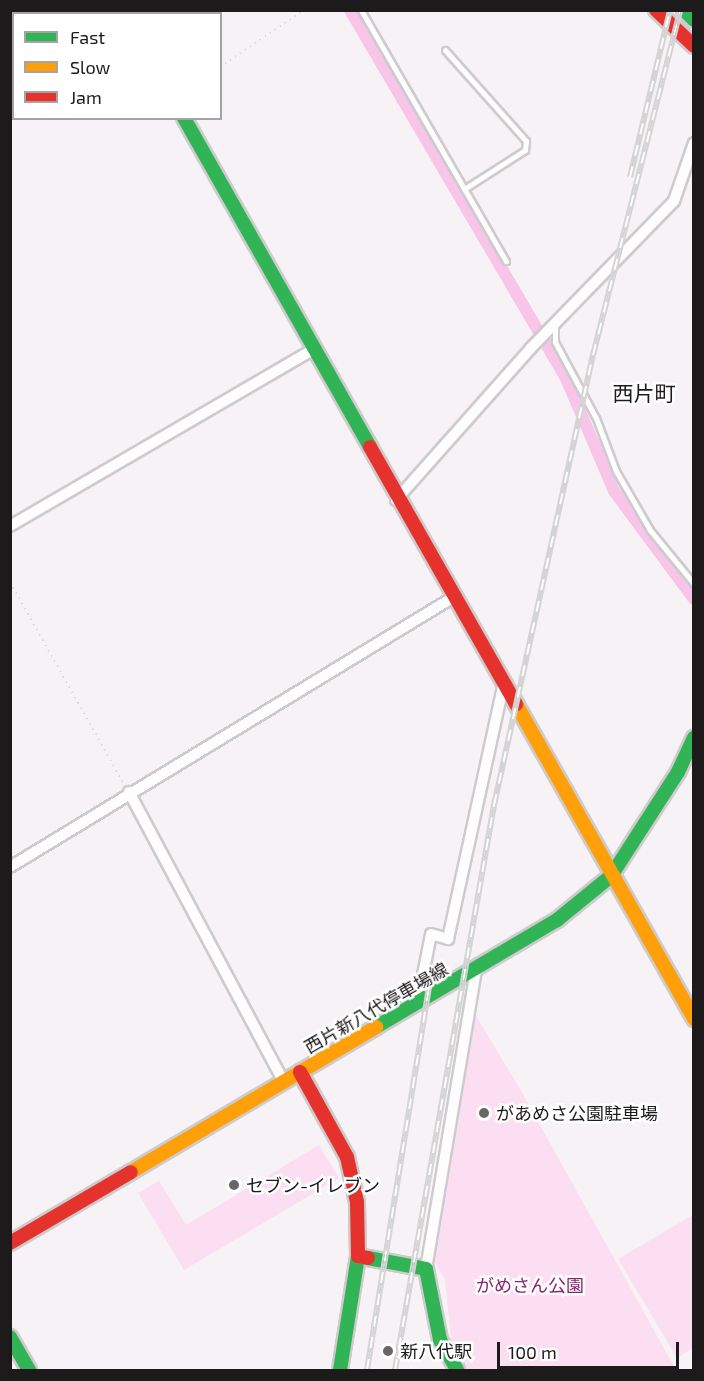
<!DOCTYPE html>
<html>
<head>
<meta charset="utf-8">
<style>
  body { margin:0 }
  #map { position:relative; width:704px; height:1381px; overflow:hidden; background:#f7f2f5; font-family:"Exo 2","Noto Sans JP",sans-serif }
  div>[style] { position:absolute }
  .green>* { inset:0; background:#fbdef1 }
  .canal>* { height:12px; margin:-6px; padding:0 6px; transform-origin:6px; border-radius:6px; background:#f8c4e7 }
  .path>* { height:2px; margin-top:-1px; transform-origin:0; background:repeating-linear-gradient(90deg,#dcdbdc 0 1.5px,transparent 0 6px) }
  .roads { filter:drop-shadow(2px 0 #cecbcd) drop-shadow(-2px 0 #cecbcd) drop-shadow(0 2px #cecbcd) drop-shadow(0 -2px #cecbcd) }
  .lane>* { height:5px; margin:-2.5px; padding:0 2.5px; transform-origin:2.5px; border-radius:2.5px; background:#fefdfe }
  .street>* { height:10px; margin:-5px; padding:0 5px; transform-origin:5px; border-radius:5px; background:#fefdfe }
  .fast>* { height:14px; margin:-7px; padding:0 7px; transform-origin:7px; border-radius:7px; background:#30b455 }
  .slow>* { height:14px; margin:-7px; padding:0 7px; transform-origin:7px; border-radius:7px; background:#ff9f0a }
  .jam>* { height:14px; margin:-7px; padding:0 7px; transform-origin:7px; border-radius:7px; background:#e5322d }
  .rail>* { height:6px; margin-top:-3px; transform-origin:0; background:repeating-linear-gradient(90deg,#fff 0 11px,#d5d4d5 0 22px); box-sizing:border-box; border-block:2px solid #d5d4d5 }
  .dots>* { width:16px; height:16px; translate:-50% -50%; box-sizing:border-box; border:3px solid #fff; border-radius:50% }
  span { translate:-50% -50%; white-space:nowrap; text-align:center; line-height:1.15; -webkit-text-stroke:5px #fff; paint-order:stroke }
  .street-label { font-size:18px; color:#1d1a1c }
  .poi-label { font-size:18px; color:#1d1a1c }
  .left { translate:0 -50%; text-align:left }
  .park-label { font-size:18px; color:#892471 }
  .quarter-label { font-size:21px; color:#1d1a1c }
  .frame { position:absolute; inset:0; border:12px solid #1d1a1c; pointer-events:none }
  .legend { position:absolute; left:12px; top:12px; width:210px; height:108px; box-sizing:border-box; background:#fff; border:2px solid #a5a3a4; margin:0; padding:8px 10px; list-style:none; font-size:18px; color:#1d1a1c }
  .legend li { display:flex; align-items:center; gap:12px; height:30px }
  .legend b { width:30px; border:2px solid #a5a3a4 }
  .scale { position:absolute; left:497px; top:1342px; width:182px; height:27px; box-sizing:border-box; border:3px solid #1d1a1c; border-top:0; padding-left:8px; font-size:18px; line-height:21px; white-space:nowrap; color:#1d1a1c; -webkit-text-stroke:4px #fff; paint-order:stroke }
</style>
</head>
<body>
<div id="map">
  <div class="green">
    <i style="clip-path:polygon(473px 1011px,520px 1089px,676px 1370px,465px 1370px,451px 1338px,445px 1279px,432px 1258px)"></i>
    <i style="clip-path:polygon(319px 1145px,339px 1178px,184px 1270px,138px 1193px,159px 1181px,186px 1225px)"></i>
    <i style="clip-path:polygon(693px 1215px,693px 1348px,677px 1358px,618px 1259px)"></i>
  </div>
  <div class="canal">
    <i style="left:350px;top:10px;width:424px;rotate:59.6deg"></i>
    <i style="left:565px;top:376px;width:125px;rotate:66.9deg"></i>
    <i style="left:614px;top:491px;width:134px;rotate:53.5deg"></i>
  </div>
  <div class="path">
    <i style="left:220px;top:67px;width:102px;rotate:-34.2deg"></i>
    <i style="left:10px;top:582px;width:232px;rotate:60.6deg"></i>
  </div>
  <div class="roads">
    <div class="lane">
      <i style="left:361px;top:10px;width:290px;rotate:60deg"></i>
      <i style="left:445px;top:50px;width:122px;rotate:48.3deg"></i>
      <i style="left:526px;top:141px;width:9px;rotate:96deg"></i>
      <i style="left:525px;top:150px;width:72px;rotate:147.4deg"></i>
      <i style="left:555px;top:326px;width:16px;rotate:90deg"></i>
      <i style="left:555px;top:342px;width:86px;rotate:61.7deg"></i>
      <i style="left:596px;top:418px;width:57px;rotate:69.3deg"></i>
      <i style="left:616px;top:471px;width:68px;rotate:60deg"></i>
      <i style="left:650px;top:530px;width:70px;rotate:50.8deg"></i>
    </div>
    <div class="street">
      <i style="left:396px;top:500px;width:203px;rotate:-48.4deg"></i>
      <i style="left:531px;top:348px;width:205px;rotate:-45.8deg"></i>
      <i style="left:674px;top:201px;width:61px;rotate:-71deg"></i>
      <i style="left:10px;top:526px;width:350px;rotate:-30.2deg"></i>
      <i style="left:129px;top:792px;width:327px;rotate:61.9deg"></i>
      <i style="left:10px;top:867px;width:517px;rotate:-31.32deg"></i>
      <i style="left:417px;top:1005px;width:72px;rotate:-78.8deg"></i>
      <i style="left:431px;top:934px;width:18px;rotate:16deg"></i>
      <i style="left:448px;top:939px;width:259px;rotate:-77.7deg"></i>
      <i style="left:426px;top:1269px;width:302px;rotate:-80.5deg"></i>
    </div>
    <div class="fast">
      <i style="left:684px;top:10px;width:14px;rotate:45deg"></i>
      <i style="left:184px;top:118px;width:378px;rotate:60.5deg"></i>
      <i style="left:376px;top:1027px;width:210px;rotate:-30.6deg"></i>
      <i style="left:557px;top:920px;width:70px;rotate:-39.2deg"></i>
      <i style="left:611px;top:876px;width:124px;rotate:-57.2deg"></i>
      <i style="left:678px;top:772px;width:38px;rotate:-65deg"></i>
      <i style="left:368px;top:1258px;width:59px;rotate:10.7deg"></i>
      <i style="left:426px;top:1269px;width:72px;rotate:78.8deg"></i>
      <i style="left:440px;top:1340px;width:34px;rotate:60deg"></i>
      <i style="left:10px;top:1337px;width:38px;rotate:60deg"></i>
      <i style="left:340px;top:1370px;width:115px;rotate:-81deg"></i>
    </div>
    <div class="slow">
      <i style="left:121px;top:10px;width:4px;rotate:63deg"></i>
      <i style="left:516px;top:704px;width:362px;rotate:60.5deg"></i>
      <i style="left:131px;top:1172px;width:285px;rotate:-30.6deg"></i>
    </div>
    <div class="jam">
      <i style="left:656px;top:10px;width:52px;rotate:43.5deg"></i>
      <i style="left:370px;top:447px;width:296px;rotate:60.4deg"></i>
      <i style="left:300px;top:1072px;width:97px;rotate:61.1deg"></i>
      <i style="left:347px;top:1157px;width:46px;rotate:77.5deg"></i>
      <i style="left:357px;top:1202px;width:54px;rotate:88.9deg"></i>
      <i style="left:358px;top:1256px;width:10px;rotate:11deg"></i>
      <i style="left:10px;top:1243px;width:140px;rotate:-30.4deg"></i>
    </div>
  </div>
  <div class="rail">
    <i style="left:630px;top:177px;width:172px;rotate:-76.5deg"></i>
    <i style="left:367px;top:1370px;width:412px;rotate:-80.8deg"></i>
    <i style="left:395px;top:1370px;width:574px;rotate:-80.06deg"></i>
    <i style="left:494px;top:805px;width:461px;rotate:-77.6deg"></i>
    <i style="left:593px;top:355px;width:356px;rotate:-75.8deg"></i>
  </div>
  <div class="dots">
    <i style="left:484px;top:1113px;background:#696668"></i>
    <i style="left:234px;top:1185px;background:#696668"></i>
    <i style="left:388px;top:1351px;background:#696668"></i>
  </div>
  <div class="street-label">
    <span style="left:376px;top:1008px;rotate:-30deg">西片新八代停車場線</span>
  </div>
  <div class="poi-label">
    <span class="left" style="left:496px;top:1113px">があめさ公園駐車場</span>
    <span class="left" style="left:246px;top:1185px">セブン-イレブン</span>
    <span class="left" style="left:400px;top:1351px">新八代駅</span>
  </div>
  <div class="park-label">
    <span style="left:530px;top:1285px">がめさん公園</span>
  </div>
  <div class="quarter-label">
    <span style="left:644px;top:393px">西片町</span>
  </div>
  <div class="frame"></div>
  <ul class="legend">
  <li><b style="height:8px;background:#30b455"></b>Fast</li>
  <li><b style="height:8px;background:#ff9f0a"></b>Slow</li>
  <li><b style="height:8px;background:#e5322d"></b>Jam</li>
  </ul>
  <div class="scale">100 m</div>
</div>
</body>
</html>
